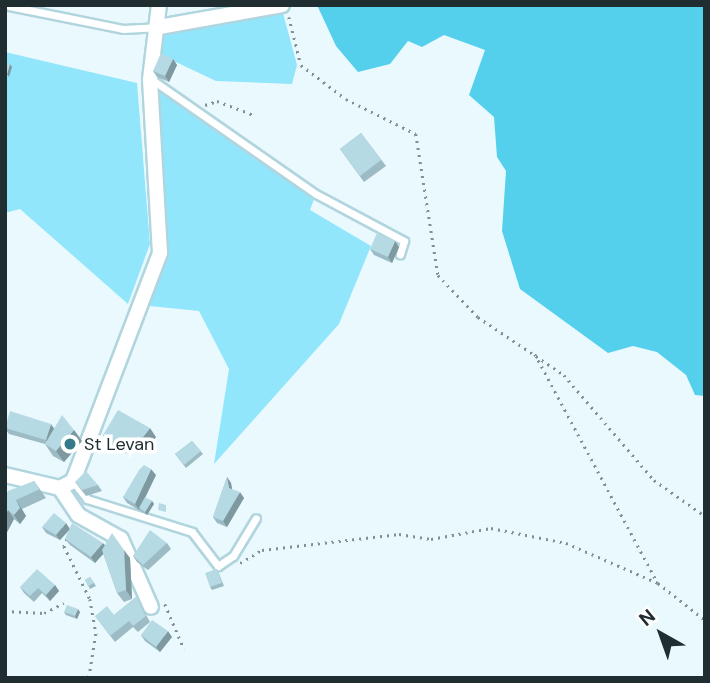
<!DOCTYPE html>
<html>
<head>
<meta charset="utf-8">
<style>
  body { margin:0 }
  #map { position:relative; width:710px; height:683px; overflow:hidden; background:#eaf9fd; font-family:"DM Sans",sans-serif }
  div>[style] { position:absolute }
  .green>* { inset:0; background:#91e6fc }
  .water>* { inset:0; background:#54d0ed }
  .path>* { height:2.5px; margin-top:-1.25px; transform-origin:0; background:repeating-linear-gradient(90deg,#829094 0 2px,transparent 0 7px) }
  .roads { filter:drop-shadow(2px 0 #b1d5de) drop-shadow(-2px 0 #b1d5de) drop-shadow(0 2px #b1d5de) drop-shadow(0 -2px #b1d5de) }
  .service>* { height:7px; margin:-3.5px; padding:0 3.5px; transform-origin:3.5px; border-radius:3.5px; background:#fff }
  .minor>* { height:14px; margin:-7px; padding:0 7px; transform-origin:7px; border-radius:7px; background:#fff }
  .wall>* { inset:0; background:#9dbbc4 }
  .shaded-wall>* { inset:0; background:#7f99a0 }
  .building>* { inset:0; background:#b6dae4 }
  .dots>* { width:19px; height:19px; translate:-50% -50%; box-sizing:border-box; border:4px solid #fff; border-radius:50% }
  span { translate:-50% -50%; white-space:nowrap; text-align:center; line-height:1.15; -webkit-text-stroke:7px #fff; paint-order:stroke }
  .poi-label { font-size:18px; color:#202e32 }
  .left { translate:0 -50%; text-align:left }
  .frame { position:absolute; inset:0; border:7px solid #202e32; pointer-events:none }
  .north { position:absolute; left:626px; top:599px; width:70px; height:70px; -webkit-text-stroke:5px #fff; paint-order:stroke; rotate:320deg; font-size:19px; font-weight:700; line-height:28px; text-align:center; color:#202e32 }
  .north::after { content:''; display:block; margin:auto; width:24px; height:32px; background:#202e32; clip-path:polygon(50% 0,100% 100%,50% 72%,0 100%) }
</style>
</head>
<body>
<div id="map">
  <div class="green">
    <i style="clip-path:polygon(283px 13px,297px 65px,292px 84px,216px 81px,161px 55px,163px 35px)"></i>
    <i style="clip-path:polygon(5px 52px,137px 83px,150px 244px,128px 304px,20px 209px,5px 213px)"></i>
    <i style="clip-path:polygon(150px 79px,316px 194px,310px 210px,371px 246px,339px 324px,214px 464px,229px 369px,199px 311px,140px 305px,160px 253px)"></i>
  </div>
  <div class="water">
    <i style="clip-path:polygon(317px 5px,705px 5px,705px 396px,695px 395px,686px 375px,657px 352px,633px 346px,608px 353px,520px 289px,502px 231px,506px 171px,497px 157px,494px 117px,469px 95px,485px 50px,444px 35px,422px 47px,408px 41px,390px 64px,358px 72px,336px 46px)"></i>
  </div>
  <div class="path">
    <i style="left:289px;top:17px;width:49px;rotate:76deg"></i>
    <i style="left:301px;top:65px;width:56px;rotate:37.1deg"></i>
    <i style="left:346px;top:99px;width:78px;rotate:26.6deg"></i>
    <i style="left:416px;top:134px;width:143px;rotate:81.1deg"></i>
    <i style="left:438px;top:275px;width:58px;rotate:46.4deg"></i>
    <i style="left:478px;top:317px;width:104px;rotate:34deg"></i>
    <i style="left:564px;top:375px;width:138px;rotate:49.4deg"></i>
    <i style="left:654px;top:480px;width:62px;rotate:35.2deg"></i>
    <i style="left:205px;top:105px;width:13px;rotate:-18deg"></i>
    <i style="left:217px;top:101px;width:39px;rotate:21deg"></i>
    <i style="left:535px;top:354px;width:260px;rotate:61.8deg"></i>
    <i style="left:67px;top:539px;width:8px;rotate:113deg"></i>
    <i style="left:64px;top:546px;width:59px;rotate:63.9deg"></i>
    <i style="left:90px;top:599px;width:36px;rotate:80deg"></i>
    <i style="left:96px;top:634px;width:45px;rotate:99deg"></i>
    <i style="left:240px;top:563px;width:26px;rotate:-31deg"></i>
    <i style="left:262px;top:550px;width:138px;rotate:-6.7deg"></i>
    <i style="left:399px;top:534px;width:32px;rotate:9deg"></i>
    <i style="left:431px;top:539px;width:61px;rotate:-10.4deg"></i>
    <i style="left:491px;top:528px;width:76px;rotate:11.3deg"></i>
    <i style="left:566px;top:543px;width:100px;rotate:23.5deg"></i>
    <i style="left:658px;top:583px;width:60px;rotate:38.2deg"></i>
    <i style="left:165px;top:604px;width:49px;rotate:67.1deg"></i>
    <i style="left:5px;top:611px;width:39px;rotate:3deg"></i>
    <i style="left:44px;top:613px;width:22px;rotate:-27deg"></i>
  </div>
  <div class="roads">
    <div class="service">
      <i style="left:9px;top:6px;width:116px;rotate:11.4deg"></i>
      <i style="left:123px;top:29px;width:33px;rotate:-3deg"></i>
      <i style="left:151px;top:79px;width:201px;rotate:34.9deg"></i>
      <i style="left:316px;top:194px;width:100px;rotate:28.1deg"></i>
      <i style="left:404px;top:241px;width:14px;rotate:107deg"></i>
      <i style="left:73px;top:481px;width:23px;rotate:52deg"></i>
      <i style="left:87px;top:499px;width:110px;rotate:17.4deg"></i>
      <i style="left:192px;top:532px;width:43px;rotate:52.6deg"></i>
      <i style="left:218px;top:566px;width:18px;rotate:-34deg"></i>
      <i style="left:233px;top:556px;width:44px;rotate:-58.8deg"></i>
    </div>
    <div class="minor">
      <i style="left:159px;top:27px;width:125px;rotate:-10.1deg"></i>
      <i style="left:5px;top:475px;width:57px;rotate:13.3deg"></i>
      <i style="left:60px;top:488px;width:15px;rotate:-28deg"></i>
      <i style="left:73px;top:481px;width:244px;rotate:-69.1deg"></i>
      <i style="left:160px;top:253px;width:174px;rotate:-93.3deg"></i>
      <i style="left:150px;top:79px;width:75px;rotate:-83.1deg"></i>
      <i style="left:60px;top:488px;width:32px;rotate:56deg"></i>
      <i style="left:78px;top:515px;width:49px;rotate:29.2deg"></i>
      <i style="left:121px;top:539px;width:74px;rotate:66.2deg"></i>
    </div>
  </div>
  <div class="wall">
    <i style="clip-path:polygon(173px 59px,177px 65px,169px 82px,157px 77px,153px 71px)"></i>
    <i style="clip-path:polygon(361px 133px,386px 166px,364px 182px,340px 149px)"></i>
    <i style="clip-path:polygon(399px 247px,392px 263px,374px 255px,370px 249px)"></i>
    <i style="clip-path:polygon(5px 425px,74px 430px,82px 441px,64px 462px,53px 456px,45px 444px,9px 434px,5px 429px)"></i>
    <i style="clip-path:polygon(103px 435px,156px 437px,145px 451px,138px 447px,130px 455px,109px 444px)"></i>
    <i style="clip-path:polygon(192px 441px,203px 454px,186px 468px,175px 454px)"></i>
    <i style="clip-path:polygon(156px 475px,145px 498px,152px 501px,154px 504px,147px 515px,127px 503px,123px 497px)"></i>
    <i style="clip-path:polygon(227px 477px,231px 483px,232px 490px,244px 498px,227px 527px,217px 523px,213px 517px)"></i>
    <i style="clip-path:polygon(34px 481px,46px 498px,22px 509px,26px 516px,20px 524px,14px 519px,5px 536px,5px 495px)"></i>
    <i style="clip-path:polygon(75px 482px,98px 485px,102px 491px,86px 496px)"></i>
    <i style="clip-path:polygon(42px 527px,70px 529px,105px 545px,130px 558px,132px 599px,124px 602px,117px 593px,103px 553px,95px 563px,70px 545px,65px 539px,70px 529px,60px 540px,46px 533px)"></i>
    <i style="clip-path:polygon(167px 543px,171px 549px,148px 570px,137px 562px,133px 556px)"></i>
    <i style="clip-path:polygon(217px 569px,224px 586px,212px 590px,210px 587px)"></i>
    <i style="clip-path:polygon(90px 577px,96px 586px,90px 589px,85px 580px)"></i>
    <i style="clip-path:polygon(55px 585px,59px 591px,50px 601px,42px 593px,34px 602px,24px 593px,20px 587px)"></i>
    <i style="clip-path:polygon(136px 597px,150px 622px,138px 632px,133px 627px,115px 642px,95px 616px,114px 615px)"></i>
    <i style="clip-path:polygon(64px 612px,80px 612px,77px 619px,66px 615px)"></i>
    <i style="clip-path:polygon(141px 635px,172px 637px,160px 652px,145px 641px)"></i>
  </div>
  <div class="shaded-wall">
    <i style="clip-path:polygon(173px 59px,177px 65px,169px 82px,165px 76px)"></i>
    <i style="clip-path:polygon(10px 64px,12px 67px,9px 77px,7px 74px)"></i>
    <i style="clip-path:polygon(395px 241px,399px 247px,392px 263px,388px 257px)"></i>
    <i style="clip-path:polygon(51px 424px,55px 430px,50px 446px,46px 440px)"></i>
    <i style="clip-path:polygon(150px 428px,156px 437px,145px 451px,139px 442px)"></i>
    <i style="clip-path:polygon(74px 430px,82px 441px,64px 462px,56px 451px)"></i>
    <i style="clip-path:polygon(151px 469px,156px 475px,139px 510px,135px 504px)"></i>
    <i style="clip-path:polygon(227px 477px,231px 483px,233px 494px,229px 488px)"></i>
    <i style="clip-path:polygon(240px 492px,244px 498px,227px 527px,223px 521px)"></i>
    <i style="clip-path:polygon(16px 500px,26px 516px,20px 524px,14px 515px)"></i>
    <i style="clip-path:polygon(152px 501px,154px 504px,147px 515px,145px 512px)"></i>
    <i style="clip-path:polygon(8px 510px,14px 519px,5px 536px,5px 516px)"></i>
    <i style="clip-path:polygon(66px 523px,70px 529px,60px 540px,56px 535px)"></i>
    <i style="clip-path:polygon(103px 543px,108px 549px,95px 563px,91px 557px)"></i>
    <i style="clip-path:polygon(124px 550px,130px 558px,132px 599px,126px 590px)"></i>
    <i style="clip-path:polygon(55px 585px,59px 591px,50px 601px,46px 595px)"></i>
    <i style="clip-path:polygon(78px 609px,80px 612px,77px 619px,75px 616px)"></i>
    <i style="clip-path:polygon(168px 631px,172px 637px,160px 652px,156px 647px)"></i>
  </div>
  <div class="building">
    <i style="clip-path:polygon(161px 53px,173px 59px,165px 76px,153px 71px)"></i>
    <i style="clip-path:polygon(5px 63px,10px 64px,7px 74px,5px 74px)"></i>
    <i style="clip-path:polygon(361px 133px,381px 160px,360px 176px,340px 149px)"></i>
    <i style="clip-path:polygon(377px 233px,395px 241px,388px 257px,370px 249px)"></i>
    <i style="clip-path:polygon(118px 410px,150px 428px,139px 442px,132px 438px,124px 447px,103px 435px)"></i>
    <i style="clip-path:polygon(10px 411px,51px 424px,46px 440px,5px 428px)"></i>
    <i style="clip-path:polygon(62px 415px,74px 430px,56px 451px,45px 444px)"></i>
    <i style="clip-path:polygon(192px 441px,201px 451px,184px 465px,175px 454px)"></i>
    <i style="clip-path:polygon(144px 465px,151px 469px,135px 504px,123px 497px,139px 470px)"></i>
    <i style="clip-path:polygon(86px 471px,98px 485px,82px 490px,75px 482px)"></i>
    <i style="clip-path:polygon(227px 477px,229px 488px,240px 492px,223px 521px,213px 517px)"></i>
    <i style="clip-path:polygon(34px 481px,40px 489px,16px 500px,20px 508px,14px 515px,8px 510px,5px 516px,5px 495px,8px 491px)"></i>
    <i style="clip-path:polygon(145px 497px,152px 501px,145px 512px,139px 508px)"></i>
    <i style="clip-path:polygon(159px 503px,166px 505px,166px 512px,158px 510px)"></i>
    <i style="clip-path:polygon(54px 513px,66px 523px,56px 535px,42px 527px)"></i>
    <i style="clip-path:polygon(72px 523px,103px 543px,91px 557px,65px 539px)"></i>
    <i style="clip-path:polygon(150px 530px,167px 543px,143px 565px,133px 556px)"></i>
    <i style="clip-path:polygon(112px 533px,124px 550px,126px 590px,117px 593px,102px 550px)"></i>
    <i style="clip-path:polygon(37px 569px,55px 585px,46px 595px,38px 588px,30px 596px,20px 587px)"></i>
    <i style="clip-path:polygon(217px 569px,222px 583px,210px 587px,205px 573px)"></i>
    <i style="clip-path:polygon(90px 577px,94px 583px,88px 586px,85px 580px)"></i>
    <i style="clip-path:polygon(136px 597px,146px 616px,133px 626px,129px 621px,110px 636px,95px 616px,107px 606px,114px 615px)"></i>
    <i style="clip-path:polygon(67px 605px,78px 609px,75px 616px,64px 612px)"></i>
    <i style="clip-path:polygon(152px 620px,168px 631px,156px 647px,141px 635px)"></i>
  </div>
  <div class="dots">
    <i style="left:70px;top:444px;background:#36798a"></i>
  </div>
  <div class="poi-label">
    <span class="left" style="left:84px;top:444px">St Levan</span>
  </div>
  <div class="frame"></div>
  <div class="north">N</div>
</div>
</body>
</html>
